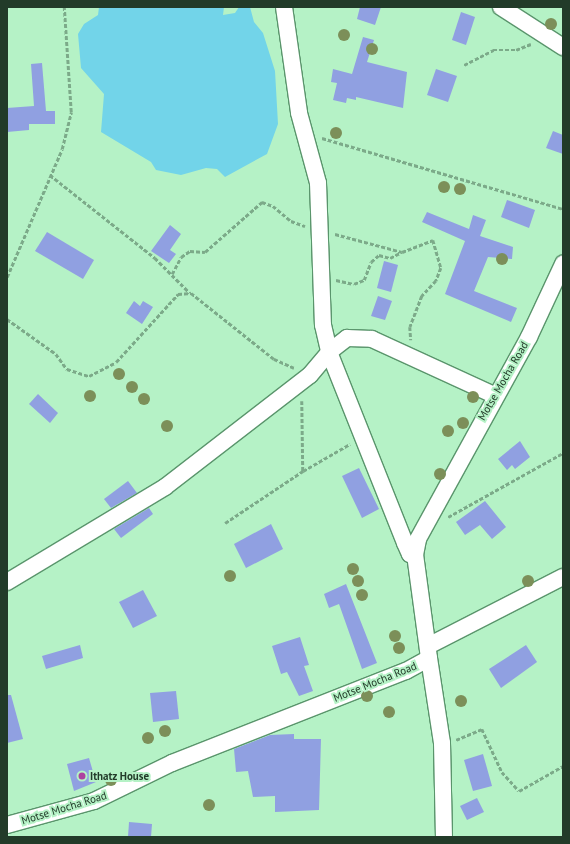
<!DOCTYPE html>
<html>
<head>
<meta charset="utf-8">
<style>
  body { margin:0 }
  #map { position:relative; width:570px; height:844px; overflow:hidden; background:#b5f2c6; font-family:"PT Sans",sans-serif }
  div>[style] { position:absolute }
  .water>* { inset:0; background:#72d4e9 }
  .building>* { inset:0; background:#90a0e1 }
  .path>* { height:2.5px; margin-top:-1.25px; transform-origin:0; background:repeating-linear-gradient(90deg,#7caa89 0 4px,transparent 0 6px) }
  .roads { filter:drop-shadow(1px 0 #5a956c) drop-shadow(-1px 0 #5a956c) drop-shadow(0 1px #5a956c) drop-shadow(0 -1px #5a956c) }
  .minor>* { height:16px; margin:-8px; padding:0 8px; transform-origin:8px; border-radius:8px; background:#fff }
  .trees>* { width:12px; height:12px; margin:-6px; border-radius:50%; background:#7c8f59 }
  .dots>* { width:11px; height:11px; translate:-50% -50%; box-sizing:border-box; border:2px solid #b5f2c6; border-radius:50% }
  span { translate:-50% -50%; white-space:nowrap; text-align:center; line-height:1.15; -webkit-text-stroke:4px #b5f2c6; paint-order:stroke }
  .street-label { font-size:11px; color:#223b29 }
  .poi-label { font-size:11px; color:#223b29; font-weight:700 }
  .left { translate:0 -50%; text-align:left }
  .frame { position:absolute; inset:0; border:8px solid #223b29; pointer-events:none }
</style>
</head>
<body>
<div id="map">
  <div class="water">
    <i style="clip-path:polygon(99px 7px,224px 7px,223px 15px,235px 13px,239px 7px,250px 7px,254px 22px,263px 33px,275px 71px,278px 124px,267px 154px,225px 177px,217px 169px,206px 168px,181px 175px,156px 170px,151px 162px,101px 132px,104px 94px,81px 68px,78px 34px,84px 24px,98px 15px)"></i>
  </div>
  <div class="building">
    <i style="clip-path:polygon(360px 7px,381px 7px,375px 25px,357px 19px)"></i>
    <i style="clip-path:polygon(461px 12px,475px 17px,466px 45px,452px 40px)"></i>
    <i style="clip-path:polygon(363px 37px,374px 40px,367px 62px,407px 72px,403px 108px,356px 97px,356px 100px,347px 98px,346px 103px,333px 100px,337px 83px,331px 82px,333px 69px,352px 74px)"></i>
    <i style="clip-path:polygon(42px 63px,46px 111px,55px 111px,55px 124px,29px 124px,29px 130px,7px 132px,7px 108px,34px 106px,31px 64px)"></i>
    <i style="clip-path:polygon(436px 69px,457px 76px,448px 102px,427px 95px)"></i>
    <i style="clip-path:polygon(553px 131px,563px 135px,563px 154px,546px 148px)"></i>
    <i style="clip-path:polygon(507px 200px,535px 210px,529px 228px,501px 217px)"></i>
    <i style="clip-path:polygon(427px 212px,469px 229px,473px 215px,486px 220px,480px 236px,513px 247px,512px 259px,488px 257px,474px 291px,517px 308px,511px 322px,445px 294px,465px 241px,422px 222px)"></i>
    <i style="clip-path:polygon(170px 225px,181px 234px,170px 250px,176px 254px,169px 263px,151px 251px)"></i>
    <i style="clip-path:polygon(47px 232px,94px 260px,83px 279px,35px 251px)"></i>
    <i style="clip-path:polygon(384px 261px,398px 265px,391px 292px,377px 288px)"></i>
    <i style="clip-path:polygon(378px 296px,392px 301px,385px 320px,371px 316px)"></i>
    <i style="clip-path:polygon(134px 301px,140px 306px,143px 301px,153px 307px,142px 324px,126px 313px)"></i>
    <i style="clip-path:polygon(38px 394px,58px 413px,50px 423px,29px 404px)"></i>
    <i style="clip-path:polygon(520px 441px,530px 457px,515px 469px,512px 465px,507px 470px,498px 459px)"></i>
    <i style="clip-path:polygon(359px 468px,379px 509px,362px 518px,342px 476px)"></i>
    <i style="clip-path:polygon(128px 481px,137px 493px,111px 508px,104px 499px)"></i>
    <i style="clip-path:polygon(485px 501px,506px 527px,492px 539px,480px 525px,465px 535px,456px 522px)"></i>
    <i style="clip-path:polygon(149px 508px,153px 514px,121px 538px,114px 529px)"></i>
    <i style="clip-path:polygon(271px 524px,283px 549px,246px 568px,234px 544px)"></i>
    <i style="clip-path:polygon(346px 584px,377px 663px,362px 669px,339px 604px,329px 608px,324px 594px)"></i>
    <i style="clip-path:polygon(143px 590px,157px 616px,133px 628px,119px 602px)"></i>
    <i style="clip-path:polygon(300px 637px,309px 665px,304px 666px,313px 691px,299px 696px,287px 672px,281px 674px,272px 646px)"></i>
    <i style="clip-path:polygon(80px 645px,83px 658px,46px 669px,42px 656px)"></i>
    <i style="clip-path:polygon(526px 645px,537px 662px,501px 688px,489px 669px)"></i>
    <i style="clip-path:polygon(176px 691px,179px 719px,153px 722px,150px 693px)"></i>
    <i style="clip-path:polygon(7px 695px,11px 695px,23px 739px,7px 743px)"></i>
    <i style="clip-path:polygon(294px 734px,294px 739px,321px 739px,319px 810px,275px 812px,275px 796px,253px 797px,248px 771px,236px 772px,234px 749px,270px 735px)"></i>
    <i style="clip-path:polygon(483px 754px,492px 786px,473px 791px,464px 760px)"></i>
    <i style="clip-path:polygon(89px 758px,96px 782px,74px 791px,67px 764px)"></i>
    <i style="clip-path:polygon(477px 798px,484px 812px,467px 820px,460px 806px)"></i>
    <i style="clip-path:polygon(129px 822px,152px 824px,151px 837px,128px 837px)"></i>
  </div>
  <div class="path">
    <i style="left:464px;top:65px;width:33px;rotate:-27deg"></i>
    <i style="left:493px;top:50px;width:23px"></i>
    <i style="left:516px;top:50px;width:16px;rotate:-22deg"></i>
    <i style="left:322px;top:138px;width:251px;rotate:16.4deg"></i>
    <i style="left:50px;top:175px;width:134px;rotate:38.3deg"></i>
    <i style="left:155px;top:258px;width:49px;rotate:45deg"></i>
    <i style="left:335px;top:234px;width:69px;rotate:15deg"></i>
    <i style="left:402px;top:252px;width:33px;rotate:-21deg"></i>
    <i style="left:433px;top:240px;width:29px;rotate:74deg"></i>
    <i style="left:441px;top:268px;width:14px;rotate:111deg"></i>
    <i style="left:436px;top:281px;width:21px;rotate:133deg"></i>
    <i style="left:422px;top:296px;width:33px;rotate:111deg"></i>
    <i style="left:410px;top:327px;width:13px;rotate:86deg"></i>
    <i style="left:172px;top:274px;width:19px;rotate:-62deg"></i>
    <i style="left:181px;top:257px;width:11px;rotate:-34deg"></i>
    <i style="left:190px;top:251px;width:15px;rotate:4deg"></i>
    <i style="left:205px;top:252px;width:76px;rotate:-41.3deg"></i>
    <i style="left:262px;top:202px;width:12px;rotate:20deg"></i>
    <i style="left:273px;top:206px;width:23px;rotate:40deg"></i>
    <i style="left:291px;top:221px;width:15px;rotate:20deg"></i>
    <i style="left:7px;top:277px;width:139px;rotate:-66.7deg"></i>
    <i style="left:62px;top:149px;width:38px;rotate:-76deg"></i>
    <i style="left:71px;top:112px;width:105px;rotate:-93.8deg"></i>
    <i style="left:336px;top:280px;width:18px;rotate:13deg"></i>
    <i style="left:354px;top:284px;width:11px;rotate:-22deg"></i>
    <i style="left:364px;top:280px;width:19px;rotate:-69deg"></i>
    <i style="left:371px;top:262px;width:11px;rotate:-41deg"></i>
    <i style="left:379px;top:255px;width:11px;rotate:15deg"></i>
    <i style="left:390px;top:258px;width:13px;rotate:-27deg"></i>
    <i style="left:7px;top:319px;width:60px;rotate:35.5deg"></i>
    <i style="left:56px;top:354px;width:19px;rotate:54deg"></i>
    <i style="left:67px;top:369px;width:23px;rotate:18deg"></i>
    <i style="left:89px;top:376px;width:30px;rotate:-27deg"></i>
    <i style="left:116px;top:362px;width:92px;rotate:-47.6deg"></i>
    <i style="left:178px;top:294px;width:13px;rotate:-4deg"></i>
    <i style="left:191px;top:293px;width:106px;rotate:38.5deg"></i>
    <i style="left:274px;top:359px;width:22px;rotate:24deg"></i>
    <i style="left:302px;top:401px;width:70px;rotate:89.2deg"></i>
    <i style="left:303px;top:471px;width:54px;rotate:-29.9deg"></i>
    <i style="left:448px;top:517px;width:132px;rotate:-29.1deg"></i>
    <i style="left:225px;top:523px;width:94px;rotate:-33.7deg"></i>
    <i style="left:456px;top:740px;width:28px;rotate:-23deg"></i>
    <i style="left:482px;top:729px;width:47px;rotate:65.1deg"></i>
    <i style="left:502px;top:772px;width:25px;rotate:48deg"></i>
    <i style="left:519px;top:791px;width:51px;rotate:-29.6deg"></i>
  </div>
  <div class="roads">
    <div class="minor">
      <i style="left:284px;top:7px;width:107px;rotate:81.9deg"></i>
      <i style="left:299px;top:113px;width:73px;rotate:74.8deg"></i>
      <i style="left:318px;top:183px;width:142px;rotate:88deg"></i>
      <i style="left:323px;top:325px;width:28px;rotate:77deg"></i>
      <i style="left:329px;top:352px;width:206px;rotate:68.3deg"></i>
      <i style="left:405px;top:543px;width:12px;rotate:66deg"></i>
      <i style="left:410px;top:554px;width:5px;rotate:11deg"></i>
      <i style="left:501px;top:7px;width:74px;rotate:32.8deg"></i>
      <i style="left:7px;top:582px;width:184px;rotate:-31deg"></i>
      <i style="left:165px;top:487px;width:183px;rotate:-37.7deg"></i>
      <i style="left:310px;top:375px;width:30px;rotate:-50deg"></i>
      <i style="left:329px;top:352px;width:23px;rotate:-38deg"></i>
      <i style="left:347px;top:338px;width:25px;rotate:2deg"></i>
      <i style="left:372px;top:339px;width:134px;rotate:24.7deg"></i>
      <i style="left:430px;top:645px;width:149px;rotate:-27.1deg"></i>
      <i style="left:429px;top:658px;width:86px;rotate:81.3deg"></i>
      <i style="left:442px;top:743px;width:94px;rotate:88.8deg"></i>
      <i style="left:7px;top:825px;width:90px;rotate:-15.4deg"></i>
      <i style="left:94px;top:801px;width:87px;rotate:-26deg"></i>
      <i style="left:172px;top:763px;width:251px;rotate:-21.5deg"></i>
      <i style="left:406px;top:671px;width:26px;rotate:-29deg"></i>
      <i style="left:429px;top:658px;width:104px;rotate:-97.7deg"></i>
      <i style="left:415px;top:555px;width:16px;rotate:-79deg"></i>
      <i style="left:418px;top:539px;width:230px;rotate:-61.2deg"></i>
      <i style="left:529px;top:337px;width:81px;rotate:-65deg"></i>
    </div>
  </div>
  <div class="trees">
    <i style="left:551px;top:24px"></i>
    <i style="left:344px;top:35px"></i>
    <i style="left:372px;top:49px"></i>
    <i style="left:336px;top:133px"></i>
    <i style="left:444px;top:187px"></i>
    <i style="left:460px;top:189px"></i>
    <i style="left:502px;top:259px"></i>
    <i style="left:119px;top:374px"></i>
    <i style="left:132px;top:387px"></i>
    <i style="left:90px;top:396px"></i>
    <i style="left:473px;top:397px"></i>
    <i style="left:144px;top:399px"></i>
    <i style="left:463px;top:423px"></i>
    <i style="left:167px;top:426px"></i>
    <i style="left:448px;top:431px"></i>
    <i style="left:440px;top:474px"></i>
    <i style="left:353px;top:569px"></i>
    <i style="left:230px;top:576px"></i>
    <i style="left:358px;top:581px"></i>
    <i style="left:528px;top:581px"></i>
    <i style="left:362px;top:595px"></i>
    <i style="left:395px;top:636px"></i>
    <i style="left:399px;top:648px"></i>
    <i style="left:367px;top:696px"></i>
    <i style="left:461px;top:701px"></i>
    <i style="left:389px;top:712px"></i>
    <i style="left:165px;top:731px"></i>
    <i style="left:148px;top:738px"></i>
    <i style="left:111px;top:780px"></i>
    <i style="left:209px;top:805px"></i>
  </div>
  <div class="dots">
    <i style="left:82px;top:776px;background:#ad41a0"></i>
  </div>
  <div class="street-label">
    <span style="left:503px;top:381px;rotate:-60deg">Motse Mocha Road</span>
    <span style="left:375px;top:682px;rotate:-22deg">Motse Mocha Road</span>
    <span style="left:64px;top:808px;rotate:-17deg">Motse Mocha Road</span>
  </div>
  <div class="poi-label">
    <span class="left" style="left:90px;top:776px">Ithatz House</span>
  </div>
  <div class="frame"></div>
</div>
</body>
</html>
